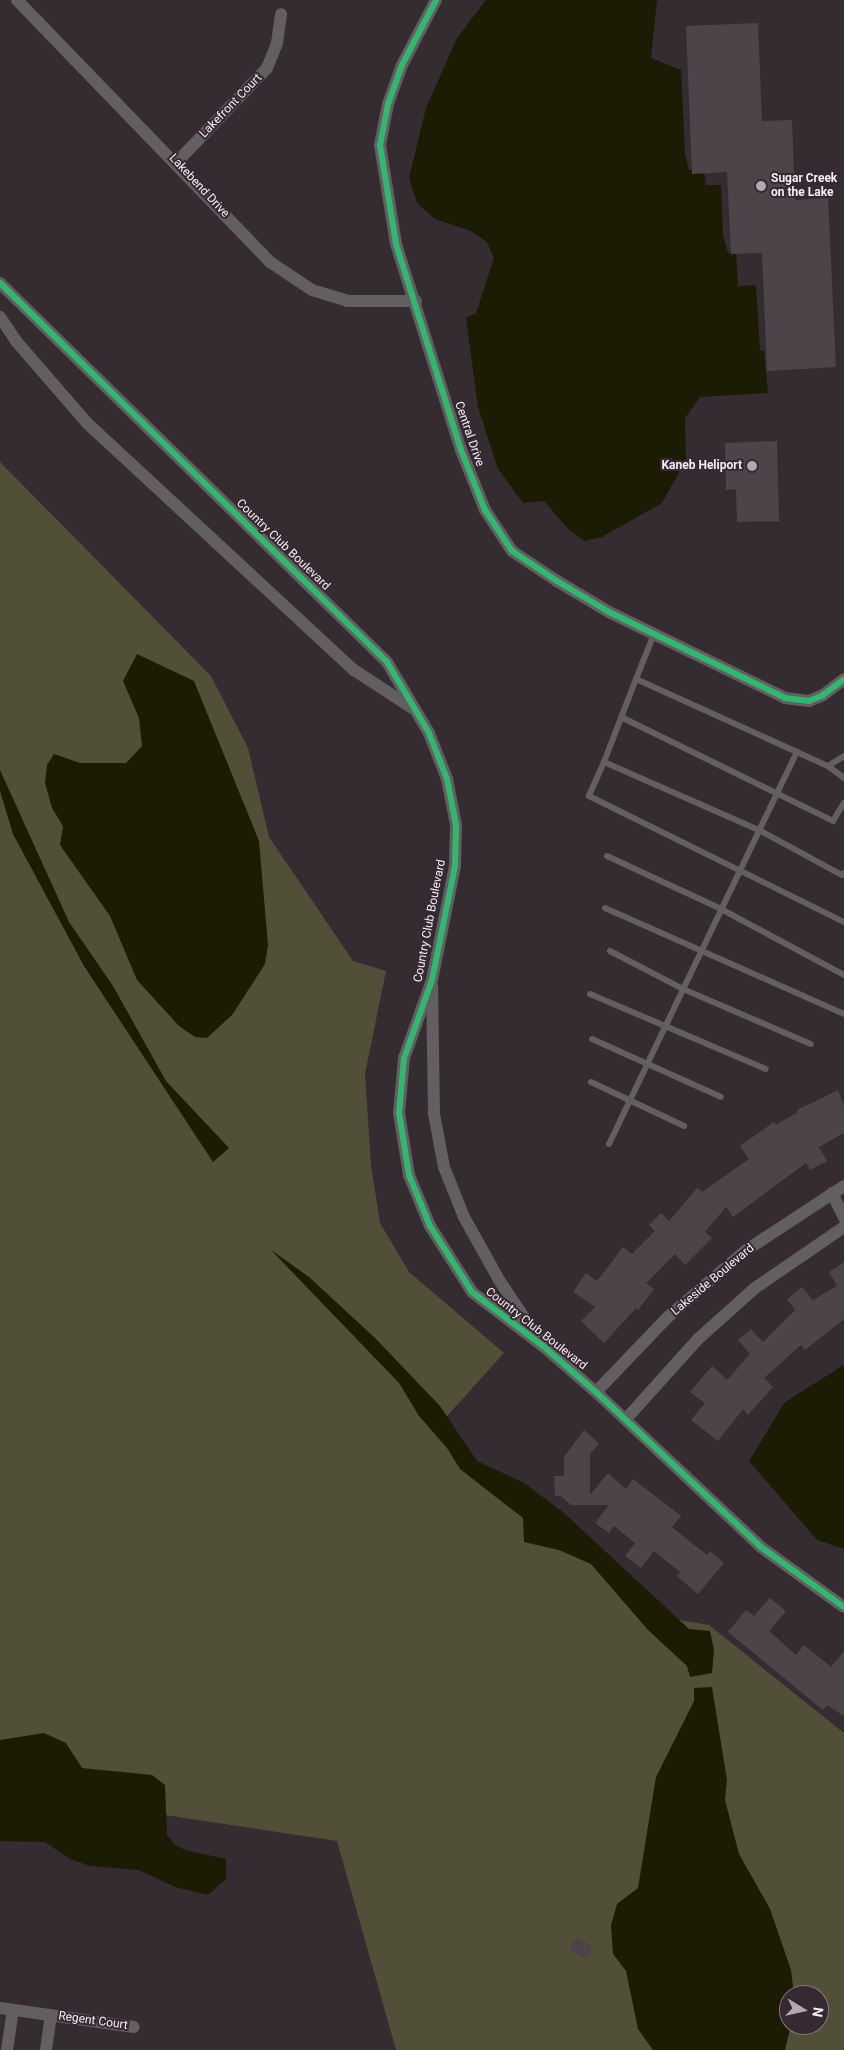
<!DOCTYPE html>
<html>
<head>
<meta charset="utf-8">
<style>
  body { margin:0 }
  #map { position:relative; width:844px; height:2050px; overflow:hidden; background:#342c31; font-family:Roboto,sans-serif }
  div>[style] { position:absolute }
  .green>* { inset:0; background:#514f37 }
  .water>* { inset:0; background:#1c1b04 }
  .building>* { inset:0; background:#4d4449 }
  .lane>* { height:6px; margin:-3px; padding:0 3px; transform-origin:3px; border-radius:3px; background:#635f61 }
  .street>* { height:12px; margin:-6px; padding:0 6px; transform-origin:6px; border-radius:6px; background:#635f61 }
  .cycleway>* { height:6px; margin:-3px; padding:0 3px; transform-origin:3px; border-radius:3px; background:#33b770 }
  .dots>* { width:14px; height:14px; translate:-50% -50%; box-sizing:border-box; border:2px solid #372932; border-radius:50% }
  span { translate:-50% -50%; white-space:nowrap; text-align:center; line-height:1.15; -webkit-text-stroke:4px #372932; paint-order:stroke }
  .street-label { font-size:12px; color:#f6edf2 }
  .poi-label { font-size:12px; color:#f6edf2; font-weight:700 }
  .left { translate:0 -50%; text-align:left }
  .right { translate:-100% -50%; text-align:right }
  .north { position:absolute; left:779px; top:1985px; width:50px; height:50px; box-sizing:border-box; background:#372932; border:1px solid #83777f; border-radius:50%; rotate:99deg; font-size:14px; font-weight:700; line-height:20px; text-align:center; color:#f6edf2 }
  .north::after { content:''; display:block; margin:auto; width:18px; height:22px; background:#b2a9ae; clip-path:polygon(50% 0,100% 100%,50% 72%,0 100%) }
</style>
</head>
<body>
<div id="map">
  <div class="green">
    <i style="clip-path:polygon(evenodd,0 462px,211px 676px,248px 748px,269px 837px,353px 961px,386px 971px,365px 1074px,371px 1165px,380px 1223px,409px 1272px,504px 1353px,439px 1425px,477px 1473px,667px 1618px,709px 1625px,844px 1733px,844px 2050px,396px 2050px,337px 1841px,132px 1810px,0 1816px,0 462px,789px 1995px,819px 1995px,819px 2025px,789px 2025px,789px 1995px)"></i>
  </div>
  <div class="water">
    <i style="clip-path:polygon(486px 0,657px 0,651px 58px,681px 70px,685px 154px,689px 170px,704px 169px,706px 185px,721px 185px,723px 235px,728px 253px,736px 252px,738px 286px,756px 285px,760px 351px,764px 351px,768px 393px,700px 397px,685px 418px,686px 460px,662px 503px,602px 537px,585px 541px,570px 531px,544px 501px,523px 503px,498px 469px,478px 407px,466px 318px,476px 313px,494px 258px,487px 242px,471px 231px,435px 219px,417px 203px,409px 178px,426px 108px,457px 38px)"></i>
    <i style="clip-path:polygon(137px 654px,194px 681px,259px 841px,268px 945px,265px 964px,232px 1015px,207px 1038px,195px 1037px,179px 1026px,137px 980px,110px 916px,60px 845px,63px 826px,52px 808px,45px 783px,47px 765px,54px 754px,80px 763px,126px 763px,142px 746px,139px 718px,123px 681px)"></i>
    <i style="clip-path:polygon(0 770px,69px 922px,113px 986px,166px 1081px,229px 1148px,213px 1162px,84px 966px,13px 834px,0 791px)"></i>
    <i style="clip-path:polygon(271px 1250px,309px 1277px,375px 1338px,440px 1406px,477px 1461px,524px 1483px,564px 1513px,689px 1629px,710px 1631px,714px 1650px,712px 1673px,690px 1677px,687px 1666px,648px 1630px,591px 1564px,559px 1550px,524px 1542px,523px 1518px,460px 1469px,447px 1448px,419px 1416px,399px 1383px)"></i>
    <i style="clip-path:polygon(844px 1365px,844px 1549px,817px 1540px,749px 1461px,785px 1402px)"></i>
    <i style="clip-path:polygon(712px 1687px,727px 1780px,725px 1800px,739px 1854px,770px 1909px,791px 1970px,794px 1995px,789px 1995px,791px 2025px,785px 2050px,653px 2050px,638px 2029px,626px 1971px,613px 1954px,611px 1925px,617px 1904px,638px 1888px,656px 1777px,694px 1701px,694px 1688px)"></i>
    <i style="clip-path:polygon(44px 1733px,66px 1743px,82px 1768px,152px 1775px,165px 1785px,167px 1835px,174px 1844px,185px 1850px,226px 1859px,226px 1879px,208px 1895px,175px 1887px,139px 1870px,90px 1866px,70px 1859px,45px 1842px,0 1841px,0 1740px)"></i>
  </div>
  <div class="building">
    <i style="clip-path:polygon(758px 23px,762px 121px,792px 120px,795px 200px,828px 198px,836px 367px,767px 371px,762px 253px,731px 254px,727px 172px,692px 174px,686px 26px)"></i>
    <i style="clip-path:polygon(777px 441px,779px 521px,737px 522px,736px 489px,726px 490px,725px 443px)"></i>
    <i style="clip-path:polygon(838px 1090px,844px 1106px,844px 1133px,819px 1147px,827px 1161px,810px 1170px,806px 1163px,733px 1217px,726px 1207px,705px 1232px,712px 1238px,685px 1265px,675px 1254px,646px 1283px,654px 1289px,638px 1310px,636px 1308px,604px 1343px,581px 1321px,595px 1307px,573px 1292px,586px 1273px,597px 1281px,623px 1247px,632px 1254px,655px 1231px,649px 1225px,661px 1213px,669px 1221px,697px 1188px,702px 1192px,749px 1159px,740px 1146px,774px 1122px,776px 1125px,798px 1112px,797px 1110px)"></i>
    <i style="clip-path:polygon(844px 1262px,844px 1319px,805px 1350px,801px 1345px,764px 1378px,773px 1387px,748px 1415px,743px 1409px,718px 1441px,691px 1420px,705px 1403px,690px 1392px,712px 1366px,727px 1380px,750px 1354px,738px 1340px,751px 1329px,763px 1342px,795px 1310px,787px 1299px,802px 1287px,813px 1300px,837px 1286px,829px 1272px)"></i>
    <i style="clip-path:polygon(584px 1430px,599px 1444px,590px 1454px,590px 1495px,608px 1473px,626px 1489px,633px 1479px,681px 1516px,672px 1527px,707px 1555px,710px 1551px,724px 1563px,698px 1594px,677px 1576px,680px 1572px,654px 1551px,641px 1568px,625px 1556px,635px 1543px,614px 1526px,609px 1533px,595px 1523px,609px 1505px,571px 1505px,561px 1496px,555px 1496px,554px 1476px,564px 1476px,564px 1457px)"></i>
    <i style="clip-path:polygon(770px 1598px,786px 1611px,769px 1631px,796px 1655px,804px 1645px,831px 1667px,844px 1651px,844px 1716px,827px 1705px,823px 1710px,728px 1632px,746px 1610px,754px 1616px)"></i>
    <i style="clip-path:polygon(577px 1936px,593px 1947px,585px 1959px,569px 1949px)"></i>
  </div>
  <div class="lane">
    <i style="left:654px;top:634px;width:48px;rotate:111.8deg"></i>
    <i style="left:636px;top:679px;width:211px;rotate:24.4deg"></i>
    <i style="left:828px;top:766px;width:19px;rotate:-32deg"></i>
    <i style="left:636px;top:679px;width:89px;rotate:111.1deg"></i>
    <i style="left:604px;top:762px;width:169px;rotate:23.7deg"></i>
    <i style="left:759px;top:830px;width:94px;rotate:28.5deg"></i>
    <i style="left:842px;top:875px;width:3px;rotate:-45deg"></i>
    <i style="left:621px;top:717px;width:236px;rotate:26.1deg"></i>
    <i style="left:833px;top:821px;width:21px;rotate:-59deg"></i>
    <i style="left:604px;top:762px;width:37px;rotate:114deg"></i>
    <i style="left:589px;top:796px;width:284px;rotate:26.3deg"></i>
    <i style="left:828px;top:766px;width:20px;rotate:37deg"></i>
    <i style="left:607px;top:856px;width:126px;rotate:24.9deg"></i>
    <i style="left:721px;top:909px;width:140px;rotate:28.2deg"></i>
    <i style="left:605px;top:908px;width:261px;rotate:23.9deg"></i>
    <i style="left:610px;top:951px;width:82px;rotate:27.5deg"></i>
    <i style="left:683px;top:989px;width:139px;rotate:23.3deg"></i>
    <i style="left:590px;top:994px;width:191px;rotate:23.1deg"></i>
    <i style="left:592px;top:1039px;width:141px;rotate:24.2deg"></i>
    <i style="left:591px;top:1082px;width:103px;rotate:25.3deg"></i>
    <i style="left:609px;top:1144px;width:435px;rotate:-64.4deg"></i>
  </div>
  <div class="street">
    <i style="left:17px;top:0;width:364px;rotate:46deg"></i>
    <i style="left:270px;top:262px;width:50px;rotate:33.7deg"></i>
    <i style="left:312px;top:290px;width:37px;rotate:17deg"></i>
    <i style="left:347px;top:301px;width:69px"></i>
    <i style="left:436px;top:0;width:73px;rotate:117.6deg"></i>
    <i style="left:402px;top:65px;width:41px;rotate:109.7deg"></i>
    <i style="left:388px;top:104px;width:42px;rotate:101deg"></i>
    <i style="left:380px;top:145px;width:100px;rotate:80.8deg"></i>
    <i style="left:396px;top:244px;width:216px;rotate:72.5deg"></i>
    <i style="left:461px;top:450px;width:65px;rotate:68.2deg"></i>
    <i style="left:485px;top:510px;width:49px;rotate:56.6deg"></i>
    <i style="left:512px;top:551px;width:54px;rotate:33.7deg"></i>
    <i style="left:557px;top:581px;width:61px;rotate:30.8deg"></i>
    <i style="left:609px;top:612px;width:196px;rotate:26deg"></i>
    <i style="left:785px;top:698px;width:24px;rotate:7deg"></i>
    <i style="left:809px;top:701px;width:15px;rotate:-23deg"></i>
    <i style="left:823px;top:695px;width:26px;rotate:-37deg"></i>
    <i style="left:177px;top:162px;width:130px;rotate:-46.2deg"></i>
    <i style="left:267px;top:68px;width:27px;rotate:-68deg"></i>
    <i style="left:277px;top:43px;width:29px;rotate:-82deg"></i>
    <i style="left:0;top:283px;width:542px;rotate:44.4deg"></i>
    <i style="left:387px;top:662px;width:82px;rotate:59.4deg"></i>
    <i style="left:429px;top:733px;width:49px;rotate:68.6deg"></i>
    <i style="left:447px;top:779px;width:47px;rotate:78.9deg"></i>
    <i style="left:456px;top:825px;width:41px;rotate:91.4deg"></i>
    <i style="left:455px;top:866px;width:116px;rotate:101.4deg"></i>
    <i style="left:432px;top:980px;width:83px;rotate:109.7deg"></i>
    <i style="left:404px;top:1058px;width:55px;rotate:95.2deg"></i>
    <i style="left:399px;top:1113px;width:63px;rotate:80.8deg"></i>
    <i style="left:409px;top:1175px;width:55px;rotate:67.6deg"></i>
    <i style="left:430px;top:1226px;width:78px;rotate:57.5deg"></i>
    <i style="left:472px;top:1292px;width:89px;rotate:37.3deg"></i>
    <i style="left:543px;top:1346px;width:70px;rotate:41deg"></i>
    <i style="left:596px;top:1392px;width:226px;rotate:43.2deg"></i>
    <i style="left:761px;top:1547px;width:102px;rotate:35.9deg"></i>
    <i style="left:0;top:317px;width:29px;rotate:56deg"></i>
    <i style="left:16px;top:341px;width:108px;rotate:49.1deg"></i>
    <i style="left:87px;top:423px;width:364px;rotate:42.8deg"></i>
    <i style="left:354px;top:670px;width:69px;rotate:33.2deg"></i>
    <i style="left:432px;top:986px;width:128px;rotate:89.1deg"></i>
    <i style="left:434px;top:1114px;width:54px;rotate:79.3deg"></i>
    <i style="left:444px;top:1167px;width:54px;rotate:68.2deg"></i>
    <i style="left:464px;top:1217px;width:72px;rotate:60.9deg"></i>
    <i style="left:499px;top:1280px;width:70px;rotate:56.1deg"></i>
    <i style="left:832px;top:1193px;width:28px;rotate:64deg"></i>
    <i style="left:596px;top:1392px;width:105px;rotate:-46.2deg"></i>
    <i style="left:669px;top:1316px;width:100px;rotate:-40.5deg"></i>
    <i style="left:745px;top:1251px;width:118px;rotate:-33.3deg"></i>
    <i style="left:626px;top:1419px;width:108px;rotate:-48deg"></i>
    <i style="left:698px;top:1339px;width:76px;rotate:-41.8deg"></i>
    <i style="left:755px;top:1288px;width:108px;rotate:-34.4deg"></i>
    <i style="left:0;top:2008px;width:135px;rotate:8.1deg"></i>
    <i style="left:7px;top:2050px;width:40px;rotate:-81.5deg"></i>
    <i style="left:46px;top:2050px;width:34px;rotate:-82deg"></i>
  </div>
  <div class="cycleway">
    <i style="left:436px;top:0;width:73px;rotate:117.6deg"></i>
    <i style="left:402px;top:65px;width:41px;rotate:109.7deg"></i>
    <i style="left:388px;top:104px;width:42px;rotate:101deg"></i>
    <i style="left:380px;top:145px;width:100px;rotate:80.8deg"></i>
    <i style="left:396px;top:244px;width:216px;rotate:72.5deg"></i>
    <i style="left:461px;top:450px;width:65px;rotate:68.2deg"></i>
    <i style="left:485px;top:510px;width:49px;rotate:56.6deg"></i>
    <i style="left:512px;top:551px;width:54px;rotate:33.7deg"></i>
    <i style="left:557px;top:581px;width:61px;rotate:30.8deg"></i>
    <i style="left:609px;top:612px;width:196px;rotate:26deg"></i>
    <i style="left:785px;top:698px;width:24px;rotate:7deg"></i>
    <i style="left:809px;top:701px;width:15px;rotate:-23deg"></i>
    <i style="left:823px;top:695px;width:26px;rotate:-37deg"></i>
    <i style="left:0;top:283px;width:542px;rotate:44.4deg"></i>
    <i style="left:387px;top:662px;width:82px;rotate:59.4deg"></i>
    <i style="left:429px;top:733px;width:49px;rotate:68.6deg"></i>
    <i style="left:447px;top:779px;width:47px;rotate:78.9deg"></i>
    <i style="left:456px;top:825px;width:41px;rotate:91.4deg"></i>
    <i style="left:455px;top:866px;width:116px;rotate:101.4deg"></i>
    <i style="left:432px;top:980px;width:83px;rotate:109.7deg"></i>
    <i style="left:404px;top:1058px;width:55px;rotate:95.2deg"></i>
    <i style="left:399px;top:1113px;width:63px;rotate:80.8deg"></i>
    <i style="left:409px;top:1175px;width:55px;rotate:67.6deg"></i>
    <i style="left:430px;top:1226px;width:78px;rotate:57.5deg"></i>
    <i style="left:472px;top:1292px;width:89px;rotate:37.3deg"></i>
    <i style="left:543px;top:1346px;width:70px;rotate:41deg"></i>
    <i style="left:596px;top:1392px;width:226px;rotate:43.2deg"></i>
    <i style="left:761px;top:1547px;width:102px;rotate:35.9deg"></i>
  </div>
  <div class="dots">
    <i style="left:761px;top:186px;background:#b2a9ae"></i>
    <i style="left:752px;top:466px;background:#b2a9ae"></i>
  </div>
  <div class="street-label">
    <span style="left:231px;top:106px;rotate:-46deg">Lakefront Court</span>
    <span style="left:199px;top:186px;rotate:47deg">Lakebend Drive</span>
    <span style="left:469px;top:434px;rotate:71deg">Central Drive</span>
    <span style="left:283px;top:545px;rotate:44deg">Country Club Boulevard</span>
    <span style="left:430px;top:921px;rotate:-79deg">Country Club Boulevard</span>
    <span style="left:713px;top:1280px;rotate:-40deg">Lakeside Boulevard</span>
    <span style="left:536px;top:1329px;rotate:38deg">Country Club Boulevard</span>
    <span style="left:93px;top:2021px;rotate:8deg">Regent Court</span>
  </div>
  <div class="poi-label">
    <span class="left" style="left:771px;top:186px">Sugar Creek<br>on the Lake</span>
    <span class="right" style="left:742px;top:466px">Kaneb Heliport</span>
  </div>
  <div class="north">N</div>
</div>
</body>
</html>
